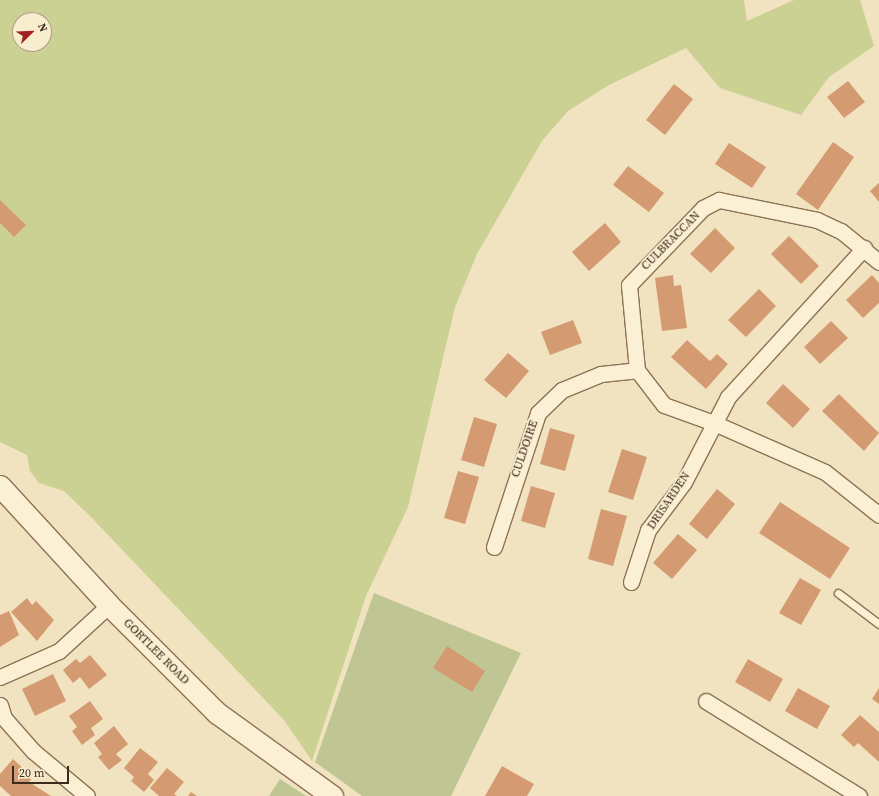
<!DOCTYPE html>
<html>
<head>
<meta charset="utf-8">
<style>
  body { margin:0 }
  #map { position:relative; width:879px; height:796px; overflow:hidden; background:#f2e3c0; font-family:"Source Serif 4",serif }
  div>[style] { position:absolute }
  .green>* { inset:0; background:#cad193 }
  .cemetery>* { inset:0; background:#bfc593 }
  .building>* { inset:0; background:#d49a72 }
  .roads { filter:drop-shadow(1px 0 #8d7356) drop-shadow(-1px 0 #8d7356) drop-shadow(0 1px #8d7356) drop-shadow(0 -1px #8d7356) }
  .lane>* { height:7px; margin:-3.5px; padding:0 3.5px; transform-origin:3.5px; border-radius:3.5px; background:#fcf0d4 }
  .street>* { height:15px; margin:-7.5px; padding:0 7.5px; transform-origin:7.5px; border-radius:7.5px; background:#fcf0d4 }
  .secondary>* { height:21px; margin:-10.5px; padding:0 10.5px; transform-origin:10.5px; border-radius:10.5px; background:#fcf0d4 }
  span { translate:-50% -50%; white-space:nowrap; text-align:center; line-height:1.15; -webkit-text-stroke:3.5px #f9edd0; paint-order:stroke }
  .street-label { font-size:12px; color:#3b2b1c }
  .north { position:absolute; left:12px; top:12px; width:40px; height:40px; box-sizing:border-box; background:#f9edd0; border:1px solid #ad9f88; border-radius:50%; rotate:67deg; font-size:11px; font-weight:700; line-height:16px; text-align:center; color:#3b2b1c }
  .north::after { content:''; display:block; margin:auto; width:14px; height:18px; background:#a12022; clip-path:polygon(50% 0,100% 100%,50% 72%,0 100%) }
  .scale { position:absolute; left:12px; top:766px; width:57px; height:18px; box-sizing:border-box; border:2px solid #3b2b1c; border-top:0; padding-left:5px; font-size:12px; line-height:14px; white-space:nowrap; color:#3b2b1c; -webkit-text-stroke:3px #f9edd0; paint-order:stroke }
</style>
</head>
<body>
<div id="map">
  <div class="green">
    <i style="clip-path:polygon(evenodd,0 0,744px 0,747px 21px,794px 0,860px 0,874px 46px,829px 77px,801px 115px,720px 88px,686px 48px,609px 85px,568px 111px,542px 141px,477px 254px,455px 307px,408px 507px,366px 596px,312px 761px,284px 720px,91px 517px,64px 491px,39px 483px,30px 471px,27px 455px,0 442px,0 0,20px 20px,44px 20px,44px 44px,20px 44px,20px 20px)"></i>
  </div>
  <div class="cemetery">
    <i style="clip-path:polygon(374px 593px,521px 653px,451px 796px,362px 796px,315px 762px)"></i>
    <i style="clip-path:polygon(280px 779px,306px 796px,269px 796px)"></i>
  </div>
  <div class="building">
    <i style="clip-path:polygon(848px 81px,865px 102px,844px 118px,827px 97px)"></i>
    <i style="clip-path:polygon(674px 84px,693px 99px,665px 135px,646px 120px)"></i>
    <i style="clip-path:polygon(833px 142px,854px 157px,818px 210px,796px 194px)"></i>
    <i style="clip-path:polygon(729px 143px,766px 167px,752px 188px,715px 164px)"></i>
    <i style="clip-path:polygon(628px 166px,664px 193px,649px 212px,613px 185px)"></i>
    <i style="clip-path:polygon(879px 183px,879px 202px,870px 191px)"></i>
    <i style="clip-path:polygon(0 200px,26px 225px,14px 237px,0 223px)"></i>
    <i style="clip-path:polygon(605px 223px,621px 242px,589px 271px,572px 252px)"></i>
    <i style="clip-path:polygon(715px 228px,735px 248px,711px 273px,690px 254px)"></i>
    <i style="clip-path:polygon(789px 236px,819px 266px,801px 284px,771px 254px)"></i>
    <i style="clip-path:polygon(673px 275px,674px 286px,681px 285px,687px 328px,662px 331px,655px 278px)"></i>
    <i style="clip-path:polygon(872px 275px,879px 283px,879px 303px,863px 318px,846px 300px)"></i>
    <i style="clip-path:polygon(759px 289px,776px 306px,746px 337px,728px 320px)"></i>
    <i style="clip-path:polygon(573px 320px,582px 343px,550px 355px,541px 332px)"></i>
    <i style="clip-path:polygon(831px 321px,848px 338px,820px 364px,804px 347px)"></i>
    <i style="clip-path:polygon(687px 340px,710px 361px,717px 354px,728px 364px,706px 389px,671px 357px)"></i>
    <i style="clip-path:polygon(508px 353px,529px 371px,506px 398px,484px 380px)"></i>
    <i style="clip-path:polygon(783px 384px,810px 409px,793px 428px,766px 403px)"></i>
    <i style="clip-path:polygon(839px 394px,879px 433px,864px 451px,822px 411px)"></i>
    <i style="clip-path:polygon(474px 417px,497px 424px,484px 467px,461px 460px)"></i>
    <i style="clip-path:polygon(550px 428px,575px 435px,565px 471px,540px 464px)"></i>
    <i style="clip-path:polygon(622px 449px,647px 457px,633px 500px,608px 492px)"></i>
    <i style="clip-path:polygon(458px 471px,479px 477px,465px 524px,444px 518px)"></i>
    <i style="clip-path:polygon(531px 486px,555px 493px,545px 528px,521px 521px)"></i>
    <i style="clip-path:polygon(717px 489px,735px 504px,707px 539px,689px 524px)"></i>
    <i style="clip-path:polygon(780px 502px,850px 548px,830px 579px,759px 533px)"></i>
    <i style="clip-path:polygon(601px 509px,627px 516px,613px 566px,588px 559px)"></i>
    <i style="clip-path:polygon(678px 534px,697px 550px,672px 579px,653px 563px)"></i>
    <i style="clip-path:polygon(800px 578px,821px 590px,801px 625px,779px 613px)"></i>
    <i style="clip-path:polygon(27px 598px,32px 605px,36px 601px,54px 620px,37px 641px,11px 612px)"></i>
    <i style="clip-path:polygon(9px 611px,19px 635px,0 647px,0 615px)"></i>
    <i style="clip-path:polygon(447px 646px,485px 671px,472px 692px,433px 668px)"></i>
    <i style="clip-path:polygon(90px 655px,107px 675px,89px 689px,80px 677px,73px 683px,63px 670px,76px 659px,80px 663px)"></i>
    <i style="clip-path:polygon(748px 659px,783px 679px,770px 702px,735px 682px)"></i>
    <i style="clip-path:polygon(53px 674px,66px 701px,35px 716px,22px 689px)"></i>
    <i style="clip-path:polygon(798px 688px,830px 706px,817px 729px,785px 711px)"></i>
    <i style="clip-path:polygon(879px 688px,879px 704px,872px 699px)"></i>
    <i style="clip-path:polygon(90px 701px,103px 719px,91px 728px,95px 735px,82px 745px,72px 731px,77px 727px,69px 716px)"></i>
    <i style="clip-path:polygon(860px 715px,879px 732px,879px 762px,858px 743px,854px 747px,841px 735px)"></i>
    <i style="clip-path:polygon(114px 726px,128px 744px,116px 754px,122px 760px,109px 770px,98px 757px,102px 754px,94px 743px)"></i>
    <i style="clip-path:polygon(140px 748px,158px 762px,148px 774px,154px 780px,144px 792px,131px 781px,134px 777px,124px 768px)"></i>
    <i style="clip-path:polygon(13px 759px,25px 770px,31px 780px,29px 782px,51px 796px,11px 796px,0 786px,0 774px)"></i>
    <i style="clip-path:polygon(502px 766px,534px 784px,527px 796px,485px 796px)"></i>
    <i style="clip-path:polygon(167px 768px,184px 782px,174px 794px,177px 796px,159px 796px,150px 788px)"></i>
    <i style="clip-path:polygon(191px 792px,197px 796px,188px 796px)"></i>
  </div>
  <div class="roads">
    <div class="lane">
      <i style="left:838px;top:593px;width:51px;rotate:37.1deg"></i>
    </div>
    <div class="street">
      <i style="left:637px;top:370px;width:85px;rotate:-95.4deg"></i>
      <i style="left:629px;top:285px;width:107px;rotate:-46.1deg"></i>
      <i style="left:703px;top:208px;width:18px;rotate:-27deg"></i>
      <i style="left:719px;top:200px;width:100px;rotate:11.5deg"></i>
      <i style="left:817px;top:220px;width:26px;rotate:25deg"></i>
      <i style="left:841px;top:231px;width:49px;rotate:39.2deg"></i>
      <i style="left:637px;top:370px;width:44px;rotate:52.4deg"></i>
      <i style="left:664px;top:405px;width:53px;rotate:19.8deg"></i>
      <i style="left:714px;top:423px;width:121px;rotate:23.8deg"></i>
      <i style="left:825px;top:472px;width:69px;rotate:38.5deg"></i>
      <i style="left:494px;top:547px;width:141px;rotate:-71.8deg"></i>
      <i style="left:538px;top:413px;width:33px;rotate:-44deg"></i>
      <i style="left:562px;top:390px;width:42px;rotate:-22.3deg"></i>
      <i style="left:601px;top:374px;width:36px;rotate:-6deg"></i>
      <i style="left:631px;top:582px;width:55px;rotate:-71.9deg"></i>
      <i style="left:648px;top:530px;width:60px;rotate:-53.1deg"></i>
      <i style="left:684px;top:482px;width:96px;rotate:-62.6deg"></i>
      <i style="left:728px;top:397px;width:202px;rotate:-47.6deg"></i>
      <i style="left:0;top:677px;width:64px;rotate:-23.8deg"></i>
      <i style="left:59px;top:651px;width:68px;rotate:-42.6deg"></i>
      <i style="left:706px;top:701px;width:180px;rotate:31.8deg"></i>
      <i style="left:0;top:705px;width:14px;rotate:73deg"></i>
      <i style="left:4px;top:718px;width:44px;rotate:48.7deg"></i>
      <i style="left:33px;top:751px;width:70px;rotate:39.8deg"></i>
    </div>
    <div class="secondary">
      <i style="left:0;top:486px;width:161px;rotate:47.5deg"></i>
      <i style="left:109px;top:605px;width:153px;rotate:45deg"></i>
      <i style="left:217px;top:713px;width:142px;rotate:35.8deg"></i>
    </div>
  </div>
  <div class="street-label">
    <span style="left:671px;top:241px;rotate:-45deg">CULBRACCAN</span>
    <span style="left:525px;top:449px;rotate:-71deg">CULDOIRE</span>
    <span style="left:669px;top:501px;rotate:-56deg">DRISARDEN</span>
    <span style="left:156px;top:652px;rotate:45deg">GORTLEE ROAD</span>
  </div>
  <div class="north">N</div>
  <div class="scale">20 m</div>
</div>
</body>
</html>
